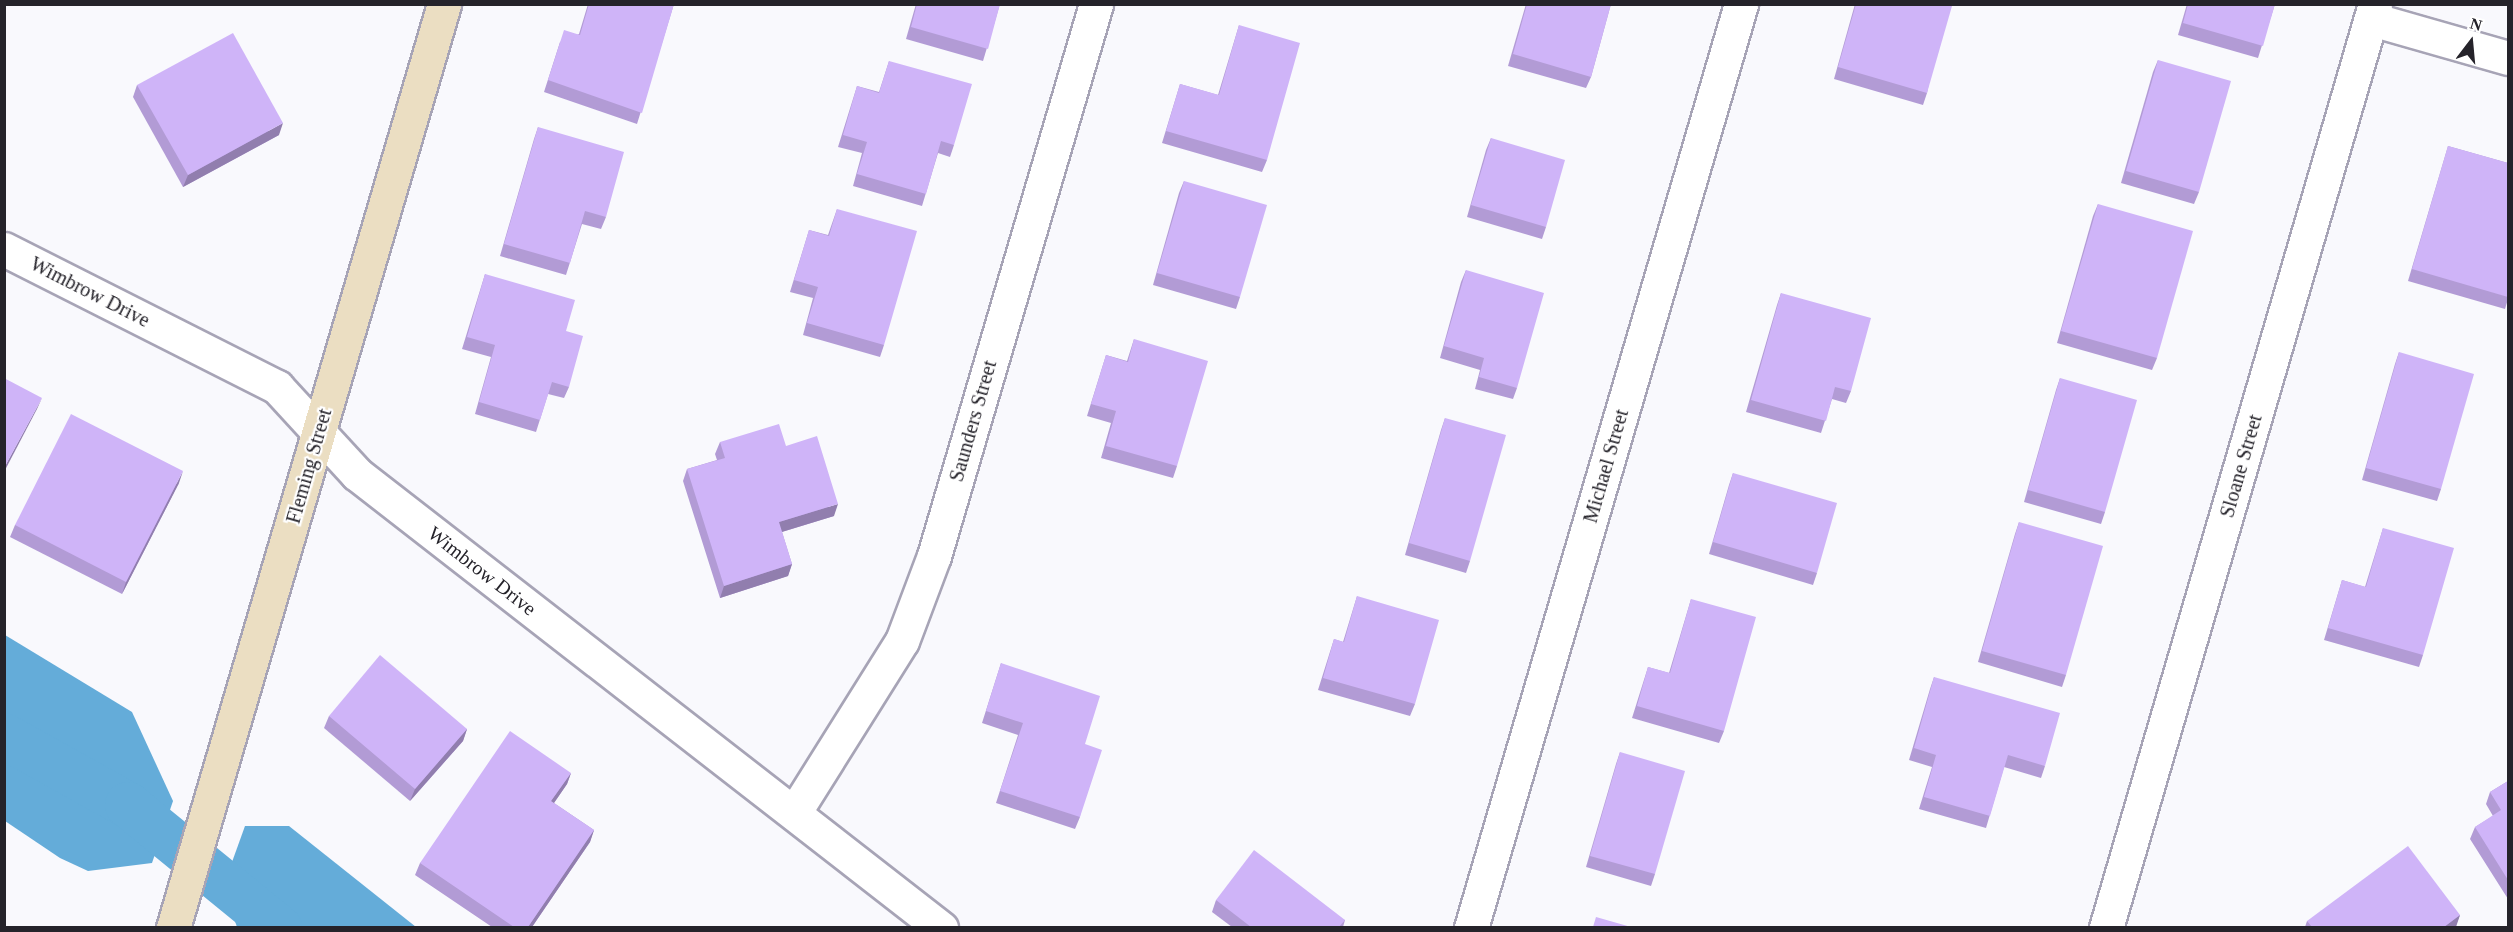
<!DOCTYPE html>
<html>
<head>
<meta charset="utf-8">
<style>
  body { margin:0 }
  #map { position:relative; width:2513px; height:932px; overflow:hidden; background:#f9f9fd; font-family:Georgia,serif }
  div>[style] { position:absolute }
  .water>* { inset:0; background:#64acd9 }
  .canal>* { height:46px; margin:-23px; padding:0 23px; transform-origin:23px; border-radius:23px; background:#64acd9 }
  .roads { filter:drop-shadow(2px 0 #a7a4b6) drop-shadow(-2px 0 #a7a4b6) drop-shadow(0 2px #a7a4b6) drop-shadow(0 -2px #a7a4b6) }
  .street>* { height:33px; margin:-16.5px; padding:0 16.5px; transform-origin:16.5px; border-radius:16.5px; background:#fff }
  .secondary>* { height:33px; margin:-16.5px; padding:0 16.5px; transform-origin:16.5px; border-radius:16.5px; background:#ebdec2 }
  .wall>* { inset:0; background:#b29bd5 }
  .shaded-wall>* { inset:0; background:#917eae }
  .building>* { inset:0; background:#cfb4f8 }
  span { translate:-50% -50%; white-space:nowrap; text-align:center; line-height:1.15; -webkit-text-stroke:4.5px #fff; paint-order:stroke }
  .street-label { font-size:20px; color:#25232a }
  .frame { position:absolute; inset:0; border:6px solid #25232a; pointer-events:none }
  .north { position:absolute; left:2441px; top:12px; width:60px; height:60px; -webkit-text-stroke:4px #fff; paint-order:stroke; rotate:16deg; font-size:16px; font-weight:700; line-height:24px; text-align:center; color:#25232a }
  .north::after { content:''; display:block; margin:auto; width:21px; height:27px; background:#25232a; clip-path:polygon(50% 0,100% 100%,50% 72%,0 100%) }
</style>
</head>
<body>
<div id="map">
  <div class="water">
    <i style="clip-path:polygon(5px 635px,132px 712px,173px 801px,152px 863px,88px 871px,60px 858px,5px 821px)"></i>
    <i style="clip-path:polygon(245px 826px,289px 826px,416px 927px,237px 927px,223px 887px)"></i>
  </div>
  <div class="canal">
    <i style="left:4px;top:736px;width:142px;rotate:29.1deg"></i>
    <i style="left:128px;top:805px;width:195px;rotate:39.2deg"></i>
  </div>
  <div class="roads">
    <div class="street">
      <i style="left:2371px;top:19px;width:142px;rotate:15.9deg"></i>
      <i style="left:4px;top:249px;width:306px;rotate:26.8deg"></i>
      <i style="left:277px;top:387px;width:118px;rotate:47.4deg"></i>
      <i style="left:357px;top:474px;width:740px;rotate:37.86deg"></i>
      <i style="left:794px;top:813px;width:203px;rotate:-57.9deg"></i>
      <i style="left:902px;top:641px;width:91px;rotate:-69.4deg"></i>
      <i style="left:934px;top:556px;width:575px;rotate:-73.64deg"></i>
      <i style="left:1471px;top:928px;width:963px;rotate:-73.71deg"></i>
      <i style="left:2106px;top:928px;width:962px;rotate:-73.77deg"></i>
    </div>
    <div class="secondary">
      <i style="left:173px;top:928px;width:963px;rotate:-73.65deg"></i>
    </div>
  </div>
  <div class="wall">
    <i style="clip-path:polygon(588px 4px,674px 4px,637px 124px,544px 92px,560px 42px,579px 34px)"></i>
    <i style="clip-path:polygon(916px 4px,1000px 4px,983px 61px,906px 39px)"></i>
    <i style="clip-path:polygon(1526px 4px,1611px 4px,1591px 77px,1586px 88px,1508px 66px)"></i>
    <i style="clip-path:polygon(1855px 4px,1945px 4px,1927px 93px,1923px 105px,1834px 79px)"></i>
    <i style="clip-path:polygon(2187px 4px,2275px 4px,2258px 58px,2178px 35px)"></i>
    <i style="clip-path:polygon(1239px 25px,1267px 160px,1262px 172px,1162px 143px,1180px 84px,1218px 95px)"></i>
    <i style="clip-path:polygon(2158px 60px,2199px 192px,2194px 204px,2121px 183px,2153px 72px)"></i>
    <i style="clip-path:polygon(889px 61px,954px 145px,950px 157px,938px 153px,922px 206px,853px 186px,862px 153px,838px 147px,857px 86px,879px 92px)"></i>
    <i style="clip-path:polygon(137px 85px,279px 135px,183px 187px,133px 97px)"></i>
    <i style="clip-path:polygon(538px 127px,606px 217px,601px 229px,582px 224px,566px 275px,500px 256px,534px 139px)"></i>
    <i style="clip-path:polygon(1491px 138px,1546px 227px,1542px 239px,1467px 217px,1486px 150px)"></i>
    <i style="clip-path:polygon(2448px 146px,2508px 163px,2508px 299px,2505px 309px,2408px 281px)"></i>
    <i style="clip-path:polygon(1184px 181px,1240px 297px,1236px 309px,1153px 285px,1179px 193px)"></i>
    <i style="clip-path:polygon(2098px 204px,2157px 358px,2152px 370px,2057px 343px,2093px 216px)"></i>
    <i style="clip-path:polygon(837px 209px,884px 345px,880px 357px,803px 335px,813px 298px,790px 292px,809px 230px,828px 235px)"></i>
    <i style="clip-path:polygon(1466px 270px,1517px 388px,1513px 399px,1475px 389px,1480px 370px,1440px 358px,1461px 282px)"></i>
    <i style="clip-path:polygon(485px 274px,566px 331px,569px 387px,564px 398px,548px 394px,536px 432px,475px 414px,491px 357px,462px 349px)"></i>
    <i style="clip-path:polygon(1781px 293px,1851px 391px,1846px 403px,1832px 399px,1821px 433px,1746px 412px,1777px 305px)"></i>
    <i style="clip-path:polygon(1134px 339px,1177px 466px,1173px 478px,1101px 458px,1111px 423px,1087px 416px,1106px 355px,1127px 361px)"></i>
    <i style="clip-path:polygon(2399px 352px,2441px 489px,2437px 501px,2362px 480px,2395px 364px)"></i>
    <i style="clip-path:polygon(2060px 378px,2105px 512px,2101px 524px,2024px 502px,2056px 390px)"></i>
    <i style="clip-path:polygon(1445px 418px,1470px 561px,1466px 573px,1405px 555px,1441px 430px)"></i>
    <i style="clip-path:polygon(720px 442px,786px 446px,834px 516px,782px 532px,792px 564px,788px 576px,720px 598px,683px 481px,687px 469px,717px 460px,715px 454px)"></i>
    <i style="clip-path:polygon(1733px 473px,1817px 573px,1813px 585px,1709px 554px,1729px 485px)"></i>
    <i style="clip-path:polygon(179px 483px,122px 594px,10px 537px,15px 525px)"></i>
    <i style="clip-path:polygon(2019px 522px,2066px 675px,2062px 687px,1978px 662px,2015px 534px)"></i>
    <i style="clip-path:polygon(2383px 528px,2423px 655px,2419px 667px,2324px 640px,2342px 580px,2365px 587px)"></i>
    <i style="clip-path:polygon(1357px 596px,1415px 704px,1410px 716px,1318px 690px,1334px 639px,1343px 642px)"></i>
    <i style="clip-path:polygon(1691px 599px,1724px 731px,1719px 743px,1632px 718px,1648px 667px,1669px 673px)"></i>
    <i style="clip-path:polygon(1001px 663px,1085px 744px,1080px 817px,1075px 829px,996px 803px,1018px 735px,982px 723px)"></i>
    <i style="clip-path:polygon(1934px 677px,2045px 766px,2041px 778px,2004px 767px,1986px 828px,1919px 809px,1932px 767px,1909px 760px,1930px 689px)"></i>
    <i style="clip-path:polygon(329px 716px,467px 729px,463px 741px,410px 801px,324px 728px)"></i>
    <i style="clip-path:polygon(1620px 752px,1655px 874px,1651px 886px,1586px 867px,1616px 764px)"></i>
    <i style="clip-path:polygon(571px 773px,567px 784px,554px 803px,594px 830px,590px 842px,532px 927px,492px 927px,415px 875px,420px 863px)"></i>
    <i style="clip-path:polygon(2508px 781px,2508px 899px,2470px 839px,2475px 827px,2493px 816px,2486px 804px,2490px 792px)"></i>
    <i style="clip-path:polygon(1216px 900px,1345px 920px,1343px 927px,1232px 927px,1212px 912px)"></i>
    <i style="clip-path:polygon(2460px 915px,2455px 927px,2305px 927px,2307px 921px)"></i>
  </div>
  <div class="shaded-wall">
    <i style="clip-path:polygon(283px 123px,279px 135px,183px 187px,188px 175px)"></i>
    <i style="clip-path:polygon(42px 398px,37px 409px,4px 472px,4px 468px)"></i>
    <i style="clip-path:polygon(183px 471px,179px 483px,122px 594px,126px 582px)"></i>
    <i style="clip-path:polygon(838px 504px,834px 516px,775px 534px,779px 522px)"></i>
    <i style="clip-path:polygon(792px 564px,788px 576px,720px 598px,724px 586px)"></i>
    <i style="clip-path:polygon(467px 729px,463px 741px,410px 801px,415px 789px)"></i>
    <i style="clip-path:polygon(571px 773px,567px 784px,547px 813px,551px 801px)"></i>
    <i style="clip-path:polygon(594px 830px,590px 842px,532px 927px,528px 927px)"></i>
    <i style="clip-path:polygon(2460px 915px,2456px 927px,2444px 927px)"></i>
  </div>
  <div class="building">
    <i style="clip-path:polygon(589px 4px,674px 4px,642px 113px,548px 80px,564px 30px,580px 35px)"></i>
    <i style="clip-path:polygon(917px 4px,1000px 4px,988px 49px,911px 27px)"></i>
    <i style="clip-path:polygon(1527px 4px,1611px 4px,1591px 77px,1513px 54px)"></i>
    <i style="clip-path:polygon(1856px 4px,1945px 4px,1952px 6px,1927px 93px,1838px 67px)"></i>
    <i style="clip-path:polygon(2188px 4px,2275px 4px,2263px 46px,2183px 23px)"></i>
    <i style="clip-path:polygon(1239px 25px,1300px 43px,1267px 160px,1166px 131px,1180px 84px,1219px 95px)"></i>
    <i style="clip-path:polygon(233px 33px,283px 123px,188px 175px,137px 85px)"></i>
    <i style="clip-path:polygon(2158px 60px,2231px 81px,2199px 192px,2126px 171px)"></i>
    <i style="clip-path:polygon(889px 61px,972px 84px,954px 145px,941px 141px,926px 194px,857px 174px,867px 142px,843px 135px,857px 86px,879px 93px)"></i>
    <i style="clip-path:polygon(538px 127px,624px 152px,606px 217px,585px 211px,570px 263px,504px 244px)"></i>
    <i style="clip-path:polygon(1491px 138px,1565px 160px,1546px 227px,1471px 205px)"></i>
    <i style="clip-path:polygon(2448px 146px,2508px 163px,2508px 297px,2412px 269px)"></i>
    <i style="clip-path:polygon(1184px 181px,1267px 205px,1240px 297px,1157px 273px)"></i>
    <i style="clip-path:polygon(2098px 204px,2193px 231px,2157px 358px,2061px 331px)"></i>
    <i style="clip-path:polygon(837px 209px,917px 231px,884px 345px,807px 323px,818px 287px,794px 280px,809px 230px,829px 236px)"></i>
    <i style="clip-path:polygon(1466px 270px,1544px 293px,1517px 388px,1479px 377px,1484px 358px,1444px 346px)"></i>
    <i style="clip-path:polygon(485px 274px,575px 300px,566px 331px,583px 336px,569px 387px,552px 382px,540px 420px,479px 402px,495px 345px,467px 337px)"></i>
    <i style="clip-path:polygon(1781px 293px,1871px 318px,1851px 391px,1835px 387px,1826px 421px,1751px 400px)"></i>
    <i style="clip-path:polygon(1134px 339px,1208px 361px,1177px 466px,1106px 446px,1116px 411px,1091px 404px,1106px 355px,1128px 362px)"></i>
    <i style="clip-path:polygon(2399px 352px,2474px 374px,2441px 489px,2366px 468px)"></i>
    <i style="clip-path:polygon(4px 378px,42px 398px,4px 468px)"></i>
    <i style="clip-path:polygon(2060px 378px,2137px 400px,2105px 512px,2028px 490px)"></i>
    <i style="clip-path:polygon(71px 414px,183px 471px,126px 582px,15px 525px)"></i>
    <i style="clip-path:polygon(1445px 418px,1506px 435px,1470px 561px,1409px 543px)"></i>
    <i style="clip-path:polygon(779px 424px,786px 446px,817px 436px,838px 504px,779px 522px,792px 564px,724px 586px,687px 469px,725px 458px,720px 442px)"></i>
    <i style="clip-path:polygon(1733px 473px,1837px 503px,1817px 573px,1713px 542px)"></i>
    <i style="clip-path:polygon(2019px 522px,2103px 546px,2066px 675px,1982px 651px)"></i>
    <i style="clip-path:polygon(2383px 528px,2454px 548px,2423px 655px,2328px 628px,2342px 580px,2366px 587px)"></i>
    <i style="clip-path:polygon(1357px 596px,1439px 620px,1415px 704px,1323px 678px,1334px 639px,1344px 642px)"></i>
    <i style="clip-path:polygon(1691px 599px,1756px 617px,1724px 731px,1637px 706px,1648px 667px,1670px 673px)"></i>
    <i style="clip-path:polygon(380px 655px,467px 729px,415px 789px,329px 716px)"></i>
    <i style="clip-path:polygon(1001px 663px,1100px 696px,1085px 744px,1102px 750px,1080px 817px,1000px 791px,1023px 723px,986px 711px)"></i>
    <i style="clip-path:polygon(1934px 677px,2060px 713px,2045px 766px,2008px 755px,1990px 816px,1924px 797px,1936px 755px,1914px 748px)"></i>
    <i style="clip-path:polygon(510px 731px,571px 773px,551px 801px,594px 830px,528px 927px,514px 927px,420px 863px)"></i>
    <i style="clip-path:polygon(1620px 752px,1685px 771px,1655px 874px,1590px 856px)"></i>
    <i style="clip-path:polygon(2508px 781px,2508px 880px,2475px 827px,2501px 810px,2490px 792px)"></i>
    <i style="clip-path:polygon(2408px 846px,2460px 915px,2444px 927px,2312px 927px,2307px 921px)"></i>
    <i style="clip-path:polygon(1254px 850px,1345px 920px,1339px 927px,1251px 927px,1216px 900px)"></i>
    <i style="clip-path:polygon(1596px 917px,1631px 927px,1593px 927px)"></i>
  </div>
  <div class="street-label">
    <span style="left:90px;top:292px;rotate:27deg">Wimbrow Drive</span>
    <span style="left:973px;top:421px;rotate:-74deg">Saunders Street</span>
    <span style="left:309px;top:466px;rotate:-74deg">Fleming Street</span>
    <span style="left:1606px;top:466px;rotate:-74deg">Michael Street</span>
    <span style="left:2241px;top:466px;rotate:-74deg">Sloane Street</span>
    <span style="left:482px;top:571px;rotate:38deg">Wimbrow Drive</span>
  </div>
  <div class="frame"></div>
  <div class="north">N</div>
</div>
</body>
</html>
